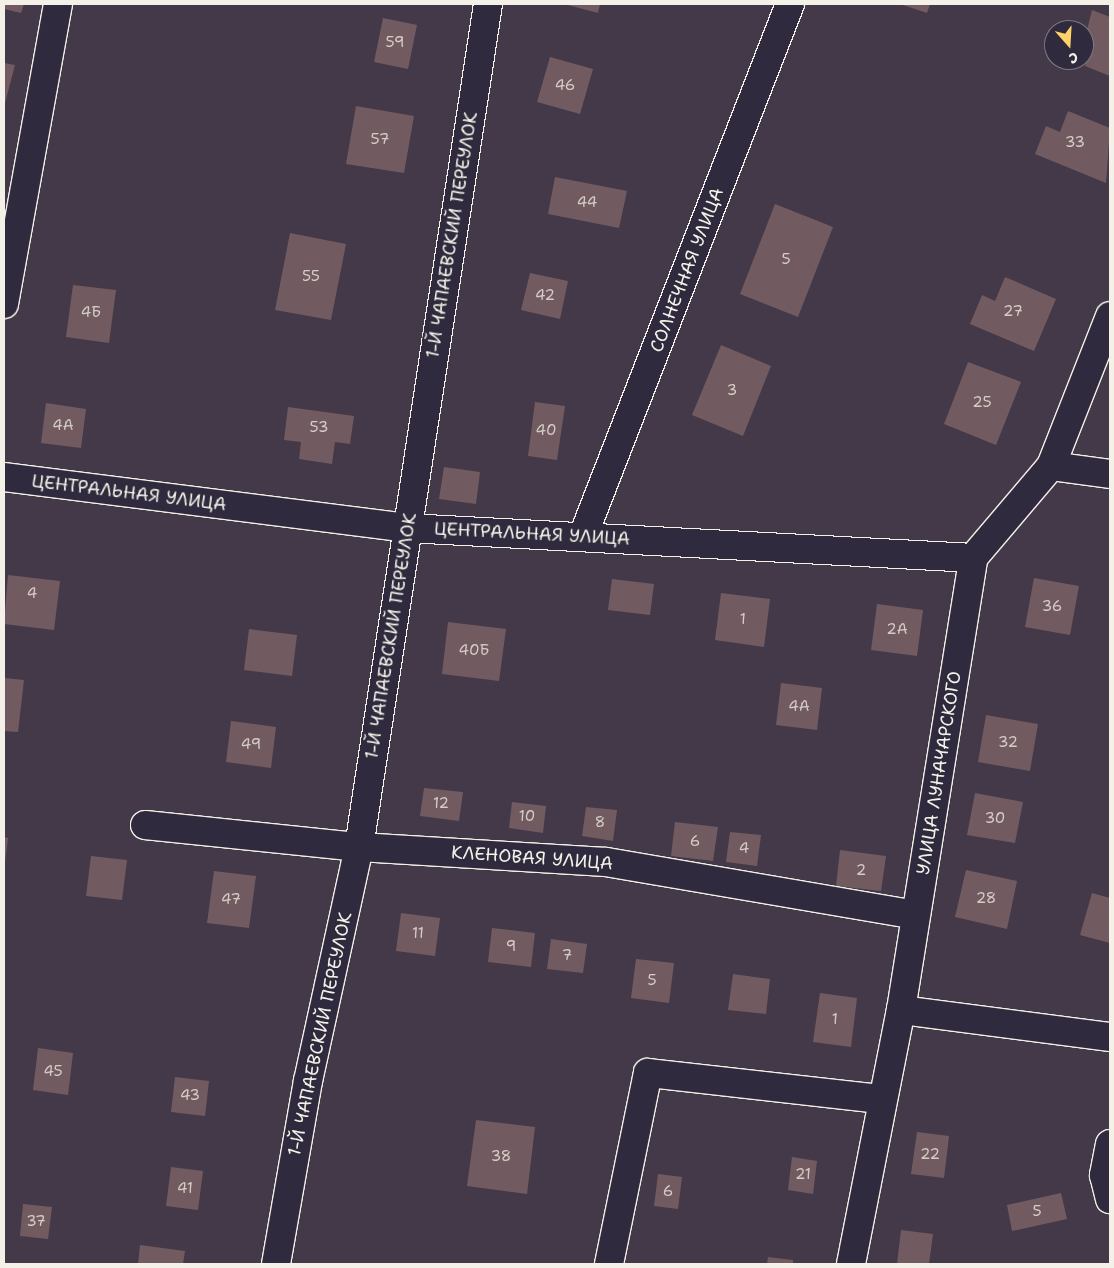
<!DOCTYPE html>
<html>
<head>
<meta charset="utf-8">
<style>
  body { margin:0 }
  #map { position:relative; width:1114px; height:1268px; overflow:hidden; background:#433948; font-family:"Shantell Sans",sans-serif }
  div>[style] { position:absolute }
  .building>* { inset:0; background:#725b60 }
  .roads { filter:drop-shadow(1px 0 #f4f1e8) drop-shadow(-1px 0 #f4f1e8) drop-shadow(0 1px #f4f1e8) drop-shadow(0 -1px #f4f1e8) }
  .minor>* { height:28px; margin:-14px; padding:0 14px; transform-origin:14px; border-radius:14px; background:#2f2a3d }
  span { translate:-50% -50%; white-space:nowrap; text-align:center; line-height:1.15; -webkit-text-stroke:4px #2f2a3d; paint-order:stroke }
  .number-label { font-size:15px; color:#d4ccc6 }
  .number-label span { -webkit-text-stroke-width:0 }
  .street-label { font-size:18px; color:#f4f1e8 }
  .frame { position:absolute; inset:0; border:5px solid #f4f1e8; pointer-events:none }
  .north { position:absolute; left:1044px; top:20px; width:50px; height:50px; box-sizing:border-box; background:#2f2a3d; border:1px solid #7e7a81; border-radius:50%; rotate:161deg; font-size:14px; font-weight:700; line-height:20px; text-align:center; color:#f4f1e8 }
  .north::after { content:''; display:block; margin:auto; width:18px; height:22px; background:#ffd166; clip-path:polygon(50% 0,100% 100%,50% 72%,0 100%) }
</style>
</head>
<body>
<div id="map">
  <div class="building">
    <i style="clip-path:polygon(4px 4px,24px 4px,21px 13px,4px 9px)"></i>
    <i style="clip-path:polygon(564px 4px,600px 4px,598px 13px)"></i>
    <i style="clip-path:polygon(900px 4px,930px 4px,927px 13px)"></i>
    <i style="clip-path:polygon(1092px 10px,1110px 17px,1110px 76px,1085px 66px,1093px 45px,1084px 42px)"></i>
    <i style="clip-path:polygon(383px 18px,417px 25px,408px 69px,374px 62px)"></i>
    <i style="clip-path:polygon(550px 57px,593px 69px,580px 114px,537px 102px)"></i>
    <i style="clip-path:polygon(4px 63px,15px 65px,4px 107px)"></i>
    <i style="clip-path:polygon(356px 106px,414px 116px,404px 173px,346px 164px)"></i>
    <i style="clip-path:polygon(1068px 111px,1110px 128px,1106px 183px,1035px 154px,1046px 126px,1060px 132px)"></i>
    <i style="clip-path:polygon(555px 177px,627px 191px,619px 228px,548px 214px)"></i>
    <i style="clip-path:polygon(775px 204px,833px 227px,798px 317px,740px 294px)"></i>
    <i style="clip-path:polygon(290px 233px,346px 244px,331px 320px,275px 310px)"></i>
    <i style="clip-path:polygon(530px 273px,568px 281px,560px 319px,521px 310px)"></i>
    <i style="clip-path:polygon(1005px 277px,1056px 299px,1034px 351px,970px 324px,982px 295px,995px 301px)"></i>
    <i style="clip-path:polygon(73px 285px,116px 290px,109px 343px,66px 337px)"></i>
    <i style="clip-path:polygon(721px 345px,771px 366px,743px 436px,692px 415px)"></i>
    <i style="clip-path:polygon(968px 362px,1021px 382px,996px 445px,944px 424px)"></i>
    <i style="clip-path:polygon(535px 402px,565px 406px,557px 460px,528px 456px)"></i>
    <i style="clip-path:polygon(46px 403px,86px 409px,81px 448px,41px 443px)"></i>
    <i style="clip-path:polygon(288px 407px,354px 416px,350px 444px,335px 442px,332px 464px,299px 459px,301px 442px,284px 440px)"></i>
    <i style="clip-path:polygon(444px 467px,480px 472px,476px 504px,439px 499px)"></i>
    <i style="clip-path:polygon(8px 575px,60px 581px,54px 630px,4px 624px)"></i>
    <i style="clip-path:polygon(1034px 578px,1079px 586px,1070px 635px,1025px 627px)"></i>
    <i style="clip-path:polygon(612px 579px,654px 584px,650px 615px,608px 610px)"></i>
    <i style="clip-path:polygon(721px 593px,770px 599px,764px 647px,715px 640px)"></i>
    <i style="clip-path:polygon(877px 604px,923px 610px,917px 656px,871px 650px)"></i>
    <i style="clip-path:polygon(448px 622px,506px 629px,499px 681px,442px 674px)"></i>
    <i style="clip-path:polygon(249px 629px,297px 635px,292px 676px,244px 670px)"></i>
    <i style="clip-path:polygon(4px 678px,24px 680px,18px 732px,4px 731px)"></i>
    <i style="clip-path:polygon(781px 683px,822px 688px,817px 730px,776px 725px)"></i>
    <i style="clip-path:polygon(986px 715px,1038px 724px,1030px 771px,978px 762px)"></i>
    <i style="clip-path:polygon(231px 721px,276px 727px,271px 768px,226px 762px)"></i>
    <i style="clip-path:polygon(424px 788px,463px 792px,459px 821px,420px 816px)"></i>
    <i style="clip-path:polygon(975px 793px,1023px 802px,1015px 843px,967px 835px)"></i>
    <i style="clip-path:polygon(512px 802px,546px 806px,543px 833px,509px 828px)"></i>
    <i style="clip-path:polygon(586px 807px,617px 810px,613px 841px,582px 836px)"></i>
    <i style="clip-path:polygon(675px 822px,718px 827px,713px 861px,671px 856px)"></i>
    <i style="clip-path:polygon(730px 832px,761px 835px,757px 866px,726px 862px)"></i>
    <i style="clip-path:polygon(4px 837px,8px 838px,5px 862px,4px 862px)"></i>
    <i style="clip-path:polygon(840px 850px,886px 856px,881px 891px,836px 886px)"></i>
    <i style="clip-path:polygon(91px 856px,127px 860px,122px 900px,86px 896px)"></i>
    <i style="clip-path:polygon(966px 870px,1017px 881px,1007px 929px,955px 917px)"></i>
    <i style="clip-path:polygon(214px 871px,256px 876px,249px 928px,207px 923px)"></i>
    <i style="clip-path:polygon(1092px 893px,1110px 898px,1110px 943px,1080px 935px)"></i>
    <i style="clip-path:polygon(401px 913px,440px 918px,435px 956px,396px 951px)"></i>
    <i style="clip-path:polygon(492px 928px,535px 933px,531px 967px,488px 962px)"></i>
    <i style="clip-path:polygon(551px 939px,587px 944px,583px 973px,547px 969px)"></i>
    <i style="clip-path:polygon(636px 959px,674px 963px,669px 1003px,631px 998px)"></i>
    <i style="clip-path:polygon(733px 974px,770px 979px,766px 1014px,728px 1010px)"></i>
    <i style="clip-path:polygon(820px 993px,857px 998px,851px 1047px,813px 1042px)"></i>
    <i style="clip-path:polygon(38px 1048px,73px 1053px,68px 1095px,33px 1090px)"></i>
    <i style="clip-path:polygon(175px 1077px,209px 1081px,205px 1116px,171px 1112px)"></i>
    <i style="clip-path:polygon(476px 1120px,535px 1127px,527px 1194px,467px 1186px)"></i>
    <i style="clip-path:polygon(917px 1132px,949px 1136px,944px 1178px,911px 1174px)"></i>
    <i style="clip-path:polygon(792px 1157px,817px 1161px,813px 1194px,788px 1190px)"></i>
    <i style="clip-path:polygon(171px 1167px,203px 1171px,198px 1210px,166px 1206px)"></i>
    <i style="clip-path:polygon(658px 1174px,682px 1177px,678px 1209px,654px 1206px)"></i>
    <i style="clip-path:polygon(1061px 1193px,1067px 1219px,1012px 1231px,1007px 1205px)"></i>
    <i style="clip-path:polygon(23px 1204px,52px 1207px,48px 1239px,20px 1236px)"></i>
    <i style="clip-path:polygon(901px 1230px,933px 1234px,929px 1264px,897px 1264px)"></i>
    <i style="clip-path:polygon(140px 1245px,185px 1251px,183px 1264px,138px 1264px)"></i>
    <i style="clip-path:polygon(768px 1257px,793px 1260px,793px 1264px,767px 1264px)"></i>
  </div>
  <div class="roads">
    <div class="minor">
      <i style="left:4px;top:304px;width:305px;rotate:-79.8deg"></i>
      <i style="left:1051px;top:466px;width:60px;rotate:7.7deg"></i>
      <i style="left:4px;top:477px;width:406px;rotate:7.2deg"></i>
      <i style="left:407px;top:528px;width:567px;rotate:3.03deg"></i>
      <i style="left:583px;top:536px;width:571px;rotate:-68.74deg"></i>
      <i style="left:145px;top:825px;width:215px;rotate:5.9deg"></i>
      <i style="left:359px;top:847px;width:247px;rotate:3.5deg"></i>
      <i style="left:606px;top:862px;width:314px;rotate:9.7deg"></i>
      <i style="left:901px;top:1010px;width:211px;rotate:7.4deg"></i>
      <i style="left:1110px;top:1144px;width:32px;rotate:101deg"></i>
      <i style="left:1104px;top:1175px;width:25px;rotate:76deg"></i>
      <i style="left:276px;top:1264px;width:186px;rotate:-80.1deg"></i>
      <i style="left:308px;top:1081px;width:239px;rotate:-77.7deg"></i>
      <i style="left:359px;top:847px;width:853px;rotate:-81.3deg"></i>
      <i style="left:609px;top:1264px;width:195px;rotate:-78.5deg"></i>
      <i style="left:648px;top:1073px;width:233px;rotate:6.4deg"></i>
      <i style="left:851px;top:1264px;width:259px;rotate:-78.9deg"></i>
      <i style="left:901px;top:1010px;width:458px;rotate:-80.9deg"></i>
      <i style="left:973px;top:558px;width:121px;rotate:-49.7deg"></i>
      <i style="left:1051px;top:466px;width:161px;rotate:-68.5deg"></i>
    </div>
  </div>
  <div class="number-label">
    <span style="left:395px;top:43px">59</span>
    <span style="left:565px;top:86px">46</span>
    <span style="left:380px;top:140px">57</span>
    <span style="left:1075px;top:143px">33</span>
    <span style="left:587px;top:203px">44</span>
    <span style="left:786px;top:260px">5</span>
    <span style="left:311px;top:277px">55</span>
    <span style="left:545px;top:296px">42</span>
    <span style="left:1013px;top:312px">27</span>
    <span style="left:91px;top:313px">4Б</span>
    <span style="left:732px;top:391px">3</span>
    <span style="left:982px;top:403px">25</span>
    <span style="left:63px;top:426px">4А</span>
    <span style="left:319px;top:428px">53</span>
    <span style="left:546px;top:431px">40</span>
    <span style="left:32px;top:594px">4</span>
    <span style="left:1052px;top:607px">36</span>
    <span style="left:743px;top:620px">1</span>
    <span style="left:897px;top:630px">2А</span>
    <span style="left:474px;top:651px">40Б</span>
    <span style="left:799px;top:707px">4А</span>
    <span style="left:1008px;top:743px">32</span>
    <span style="left:251px;top:745px">49</span>
    <span style="left:441px;top:804px">12</span>
    <span style="left:527px;top:817px">10</span>
    <span style="left:995px;top:819px">30</span>
    <span style="left:600px;top:823px">8</span>
    <span style="left:695px;top:842px">6</span>
    <span style="left:744px;top:849px">4</span>
    <span style="left:861px;top:871px">2</span>
    <span style="left:986px;top:899px">28</span>
    <span style="left:231px;top:900px">47</span>
    <span style="left:418px;top:934px">11</span>
    <span style="left:511px;top:947px">9</span>
    <span style="left:567px;top:956px">7</span>
    <span style="left:652px;top:981px">5</span>
    <span style="left:835px;top:1020px">1</span>
    <span style="left:53px;top:1072px">45</span>
    <span style="left:190px;top:1096px">43</span>
    <span style="left:930px;top:1155px">22</span>
    <span style="left:501px;top:1157px">38</span>
    <span style="left:803px;top:1175px">21</span>
    <span style="left:185px;top:1189px">41</span>
    <span style="left:668px;top:1192px">6</span>
    <span style="left:1037px;top:1212px">5</span>
    <span style="left:36px;top:1222px">37</span>
  </div>
  <div class="street-label">
    <span style="left:452px;top:235px;rotate:-81deg">1-Й ЧАПАЕВСКИЙ ПЕРЕУЛОК</span>
    <span style="left:687px;top:270px;rotate:-69deg">СОЛНЕЧНАЯ УЛИЦА</span>
    <span style="left:129px;top:493px;rotate:7deg">ЦЕНТРАЛЬНАЯ УЛИЦА</span>
    <span style="left:532px;top:534px;rotate:3deg">ЦЕНТРАЛЬНАЯ УЛИЦА</span>
    <span style="left:391px;top:636px;rotate:-81deg">1-Й ЧАПАЕВСКИЙ ПЕРЕУЛОК</span>
    <span style="left:939px;top:773px;rotate:-81deg">УЛИЦА ЛУНАЧАРСКОГО</span>
    <span style="left:532px;top:858px;rotate:4deg">КЛЕНОВАЯ УЛИЦА</span>
    <span style="left:320px;top:1034px;rotate:-78deg">1-Й ЧАПАЕВСКИЙ ПЕРЕУЛОК</span>
  </div>
  <div class="frame"></div>
  <div class="north">С</div>
</div>
</body>
</html>
